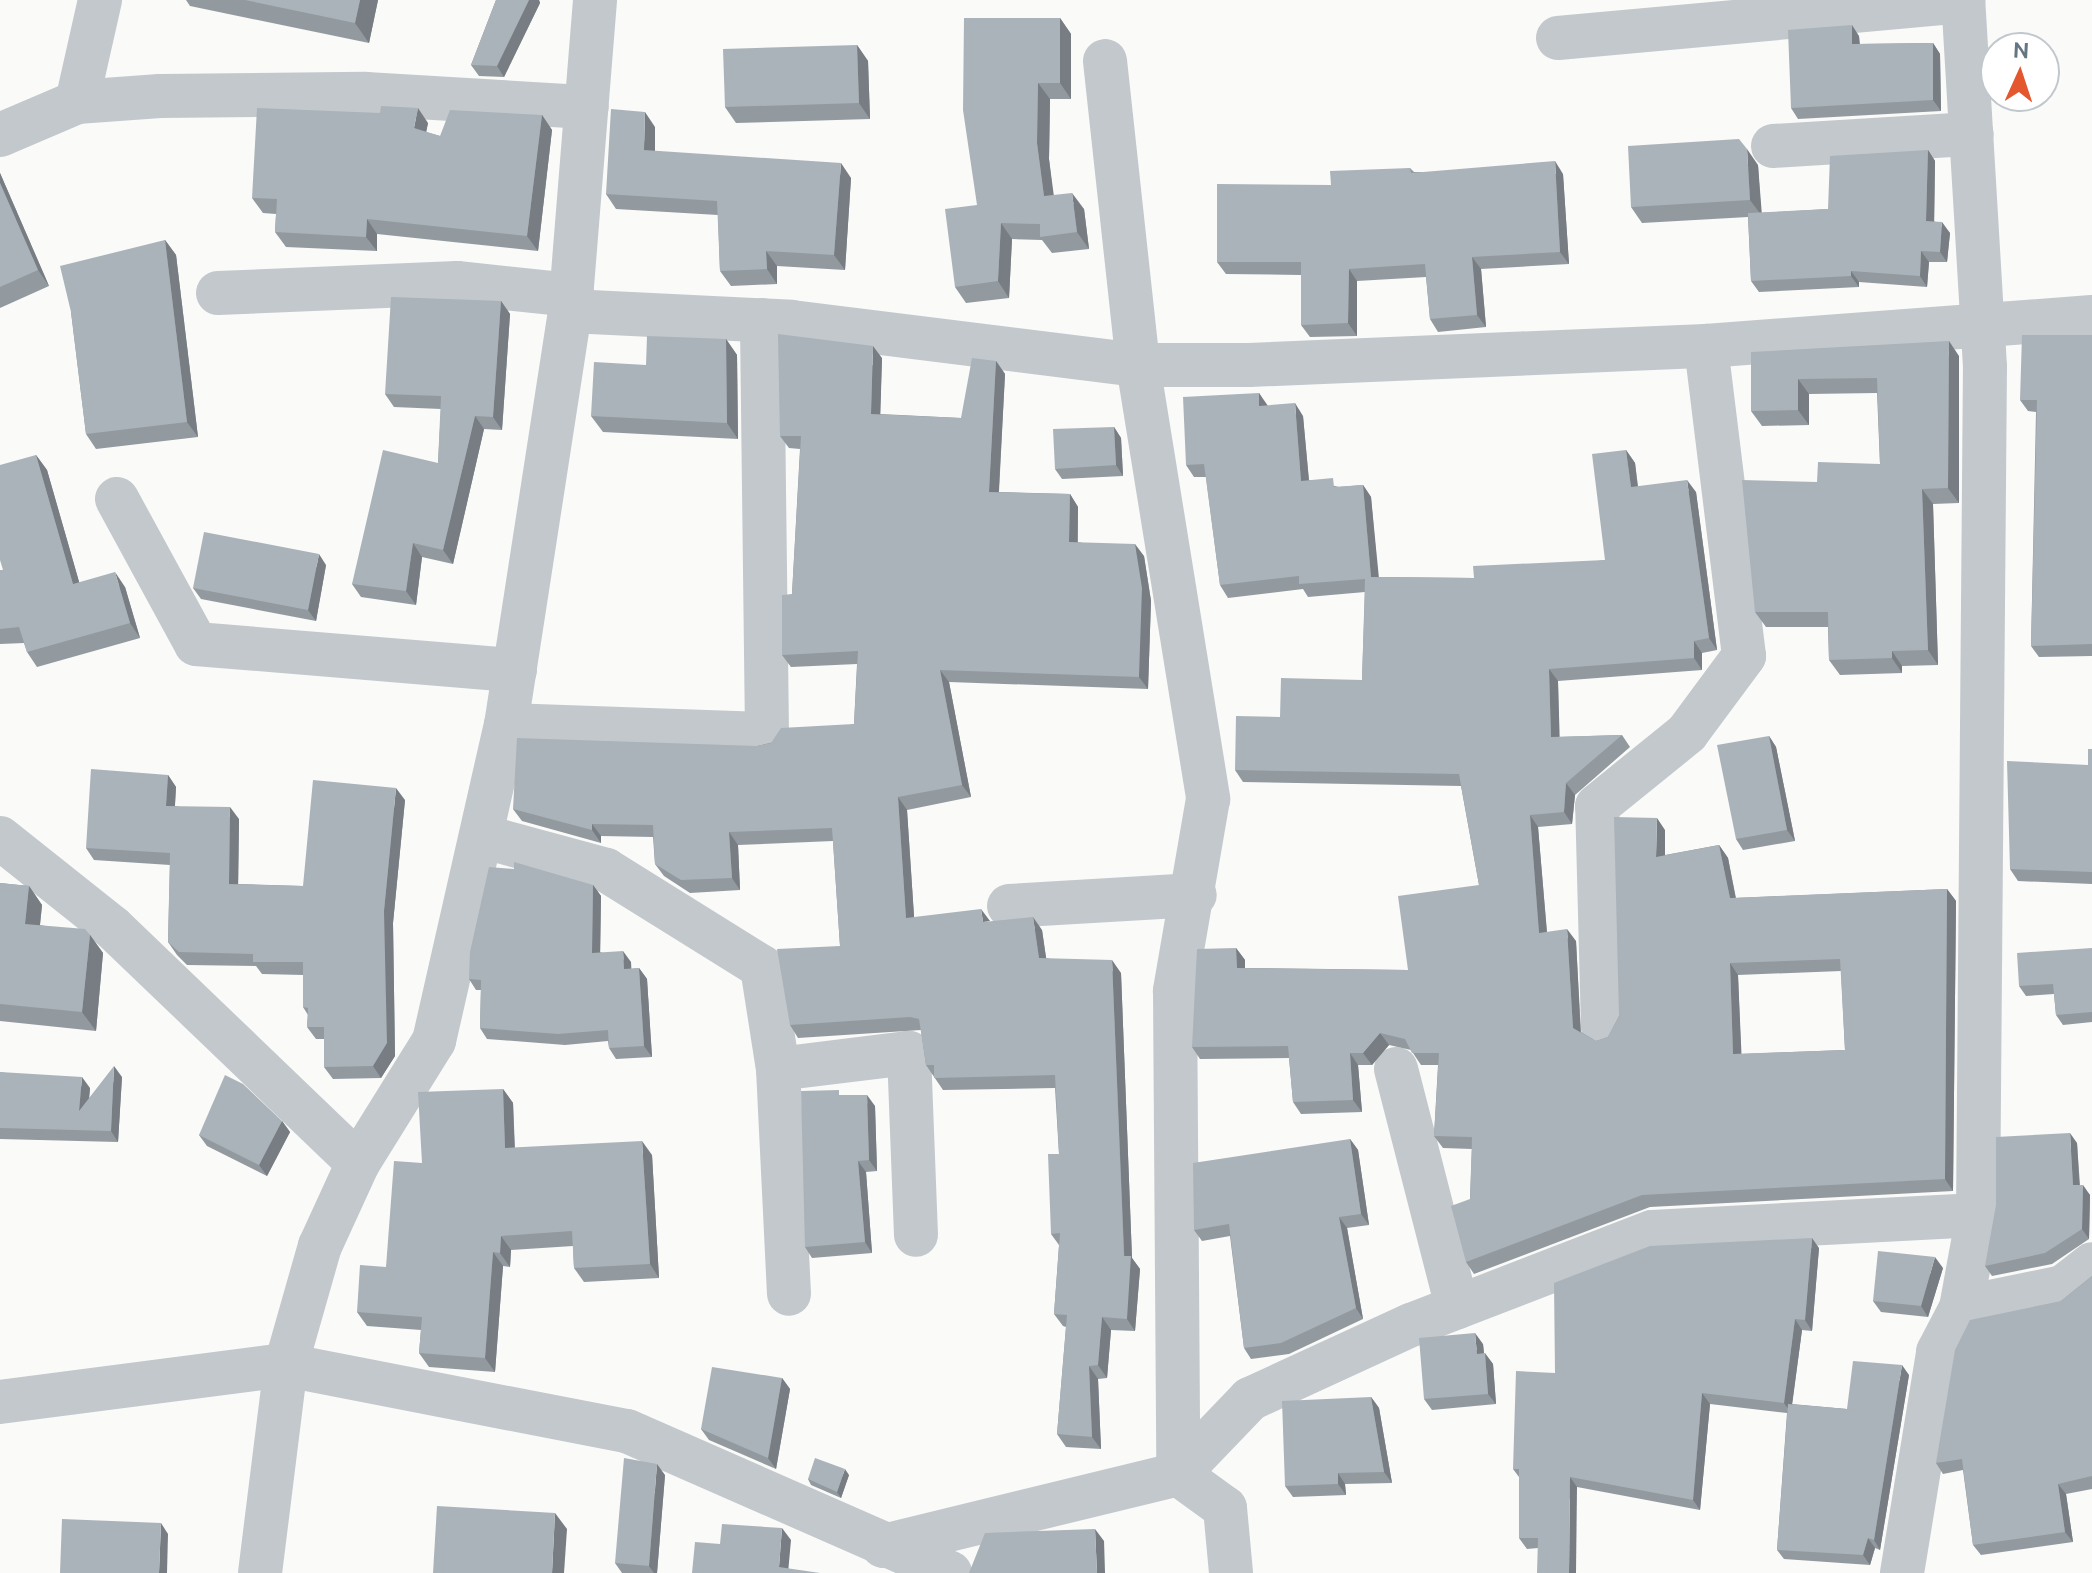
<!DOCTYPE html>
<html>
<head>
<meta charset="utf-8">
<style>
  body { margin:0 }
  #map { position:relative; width:2092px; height:1573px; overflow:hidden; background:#fafaf8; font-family:Ubuntu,sans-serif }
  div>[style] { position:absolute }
  .minor>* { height:44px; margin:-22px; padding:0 22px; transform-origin:22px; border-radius:22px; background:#c3c8cc }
  .wall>* { inset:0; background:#929a9f }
  .shaded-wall>* { inset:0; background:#777d82 }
  .building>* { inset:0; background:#aab3b9 }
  span { translate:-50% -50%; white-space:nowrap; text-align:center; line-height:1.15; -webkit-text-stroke:8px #fff; paint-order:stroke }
  .north { position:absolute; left:1980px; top:32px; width:80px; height:80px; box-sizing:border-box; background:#fff; border:2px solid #c1c8cd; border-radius:50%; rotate:3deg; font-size:22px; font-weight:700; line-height:32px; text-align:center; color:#657683 }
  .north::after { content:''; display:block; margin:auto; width:28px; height:36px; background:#e4572e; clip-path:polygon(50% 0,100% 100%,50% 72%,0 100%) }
</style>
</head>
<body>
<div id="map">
  <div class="minor">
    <i style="left:1558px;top:38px;width:407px;rotate:-5.2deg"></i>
    <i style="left:1105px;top:61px;width:306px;rotate:83.8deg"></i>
    <i style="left:1138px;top:365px;width:440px;rotate:80.8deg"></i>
    <i style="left:1208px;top:799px;width:195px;rotate:99.8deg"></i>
    <i style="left:1175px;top:991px;width:483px;rotate:89.6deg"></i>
    <i style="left:1178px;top:1474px;width:58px;rotate:35.9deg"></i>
    <i style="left:1225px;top:1508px;width:65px;rotate:84.7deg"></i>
    <i style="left:77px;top:102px;width:105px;rotate:-77.3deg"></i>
    <i style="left:0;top:135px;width:84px;rotate:-23.2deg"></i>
    <i style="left:77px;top:102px;width:83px;rotate:-4.1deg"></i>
    <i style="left:160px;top:96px;width:206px;rotate:-0.6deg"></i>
    <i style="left:366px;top:94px;width:221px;rotate:3.4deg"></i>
    <i style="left:1773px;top:146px;width:199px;rotate:-3.5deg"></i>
    <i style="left:218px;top:293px;width:239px;rotate:-2.4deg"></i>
    <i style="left:457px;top:283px;width:116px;rotate:6deg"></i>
    <i style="left:570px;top:311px;width:222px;rotate:2.8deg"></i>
    <i style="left:792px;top:322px;width:349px;rotate:7.1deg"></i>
    <i style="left:1138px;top:365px;width:111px"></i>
    <i style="left:1249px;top:365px;width:457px;rotate:-2.4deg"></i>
    <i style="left:1706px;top:346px;width:387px;rotate:-4.3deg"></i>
    <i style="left:117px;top:499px;width:165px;rotate:61.4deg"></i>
    <i style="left:196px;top:644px;width:320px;rotate:4.7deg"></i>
    <i style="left:506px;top:725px;width:261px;rotate:2deg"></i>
    <i style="left:767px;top:734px;width:414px;rotate:-90.7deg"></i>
    <i style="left:481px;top:836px;width:130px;rotate:15.2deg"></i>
    <i style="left:606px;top:870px;width:184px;rotate:31.9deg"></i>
    <i style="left:762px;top:967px;width:103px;rotate:81.1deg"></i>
    <i style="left:778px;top:1069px;width:225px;rotate:87.2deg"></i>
    <i style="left:0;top:838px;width:143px;rotate:38.5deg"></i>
    <i style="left:112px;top:927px;width:341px;rotate:43.8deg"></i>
    <i style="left:1009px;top:906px;width:186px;rotate:-3.4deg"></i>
    <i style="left:1603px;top:1028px;width:222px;rotate:-91.5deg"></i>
    <i style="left:1597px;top:806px;width:116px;rotate:-39deg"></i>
    <i style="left:1687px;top:733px;width:96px;rotate:-53.5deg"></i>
    <i style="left:1744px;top:656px;width:312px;rotate:-97deg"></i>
    <i style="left:778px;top:1069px;width:132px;rotate:-7deg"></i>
    <i style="left:909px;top:1053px;width:182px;rotate:87.8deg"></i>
    <i style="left:1396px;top:1069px;width:246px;rotate:75.6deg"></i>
    <i style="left:1961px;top:1308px;width:104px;rotate:-11.6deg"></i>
    <i style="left:2063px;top:1287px;width:37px;rotate:-38deg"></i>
    <i style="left:0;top:1402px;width:288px;rotate:-7.4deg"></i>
    <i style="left:286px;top:1365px;width:347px;rotate:11deg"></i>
    <i style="left:627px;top:1431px;width:353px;rotate:23.7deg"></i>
    <i style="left:883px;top:1546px;width:304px;rotate:-13.7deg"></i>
    <i style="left:1178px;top:1474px;width:104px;rotate:-46.2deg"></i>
    <i style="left:1250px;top:1399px;width:177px;rotate:-24.7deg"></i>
    <i style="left:1411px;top:1325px;width:258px;rotate:-21.1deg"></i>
    <i style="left:1652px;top:1232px;width:326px;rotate:-3deg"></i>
    <i style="left:260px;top:1573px;width:210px;rotate:-82.9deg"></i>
    <i style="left:286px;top:1365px;width:124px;rotate:-74.1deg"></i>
    <i style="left:320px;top:1246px;width:91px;rotate:-65.4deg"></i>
    <i style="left:358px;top:1163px;width:144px;rotate:-58.1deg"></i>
    <i style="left:434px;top:1041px;width:324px;rotate:-77.2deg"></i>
    <i style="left:506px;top:725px;width:419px;rotate:-81.2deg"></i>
    <i style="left:570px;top:311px;width:312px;rotate:-85.4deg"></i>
    <i style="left:1902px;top:1573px;width:224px;rotate:-80.7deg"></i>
    <i style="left:1938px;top:1352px;width:50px;rotate:-62.4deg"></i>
    <i style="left:1961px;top:1308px;width:95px;rotate:-79.6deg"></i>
    <i style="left:1978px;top:1215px;width:848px;rotate:-89.53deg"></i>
    <i style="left:1985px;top:367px;width:368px;rotate:-93.4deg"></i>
  </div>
  <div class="wall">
    <i style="clip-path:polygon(186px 0,378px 0,369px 43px,190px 6px)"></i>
    <i style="clip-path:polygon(496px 0,539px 0,540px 3px,504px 77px,479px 76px,471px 65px)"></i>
    <i style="clip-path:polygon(1060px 18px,1071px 34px,1071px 99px,1050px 99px,1049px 159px,1053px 195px,1084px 209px,1089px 249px,1052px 253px,1042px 240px,1012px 239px,1009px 298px,966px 303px,955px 287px,977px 205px)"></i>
    <i style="clip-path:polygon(1859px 36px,1860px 44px,1933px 43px,1940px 54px,1941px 111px,1798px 119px,1791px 108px)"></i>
    <i style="clip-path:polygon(857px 45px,868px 61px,870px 119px,736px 123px,725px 107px)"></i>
    <i style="clip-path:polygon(542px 115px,552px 130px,538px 251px,377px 234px,377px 251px,286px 247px,275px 232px,276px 214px,263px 213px,252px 198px,428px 123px,426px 132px,440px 136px)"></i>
    <i style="clip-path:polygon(655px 127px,655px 151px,851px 178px,845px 270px,777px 266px,777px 284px,731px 286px,720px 271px,718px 215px,616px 209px,606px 194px)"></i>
    <i style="clip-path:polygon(1928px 150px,1935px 161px,1934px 221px,1950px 233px,1947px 262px,1929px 262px,1927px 287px,1859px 282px,1859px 287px,1759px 292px,1751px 281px,1748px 217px,1642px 223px,1631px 207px,1758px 165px,1761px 213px,1828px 209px)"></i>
    <i style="clip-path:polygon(1410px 168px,1414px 172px,1563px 174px,1569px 264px,1481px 269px,1486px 327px,1438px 332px,1430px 319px,1426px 277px,1357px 281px,1357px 336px,1310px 337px,1301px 325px,1301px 275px,1226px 274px,1217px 262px,1331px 185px)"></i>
    <i style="clip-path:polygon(0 173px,49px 286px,0 308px)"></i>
    <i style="clip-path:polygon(165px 240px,176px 255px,198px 437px,96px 449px,86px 434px,71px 312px)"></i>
    <i style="clip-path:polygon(501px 301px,510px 314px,502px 430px,484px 429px,453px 564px,422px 557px,416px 605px,361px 597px,352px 584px,438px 463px,441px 409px,394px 407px,385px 394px)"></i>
    <i style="clip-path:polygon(2092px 335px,2092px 656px,2039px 657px,2031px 646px,2036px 412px,2028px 411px,2020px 400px)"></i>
    <i style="clip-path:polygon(726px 339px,737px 355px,738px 439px,603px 432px,591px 416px)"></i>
    <i style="clip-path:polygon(1751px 352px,1959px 356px,1959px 503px,1933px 504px,1938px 665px,1902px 666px,1902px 673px,1840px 675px,1829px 660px,1828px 627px,1766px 627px,1755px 612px,1817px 482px,1880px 464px,1877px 393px,1809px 394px,1809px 425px,1762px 426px,1751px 411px)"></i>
    <i style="clip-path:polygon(882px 358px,880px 414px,961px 418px,996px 361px,1005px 374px,999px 492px,1070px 494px,1078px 507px,1078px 542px,1144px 556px,1151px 601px,1148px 689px,949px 682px,971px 797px,907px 810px,914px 917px,990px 922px,1042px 930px,1046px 958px,1121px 973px,1132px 1258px,1140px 1269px,1135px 1331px,1111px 1330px,1107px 1378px,1098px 1379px,1101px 1449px,1066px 1447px,1057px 1434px,1066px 1327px,1063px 1326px,1054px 1314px,1059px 1245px,1051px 1234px,1059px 1154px,1055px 1088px,943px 1090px,926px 1065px,921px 1030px,798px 1038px,790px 1025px,840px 946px,833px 841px,738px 845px,740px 890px,690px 893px,664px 876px,655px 864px,653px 837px,601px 836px,601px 843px,522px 821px,513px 809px,757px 746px,854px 724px,857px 664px,791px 667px,782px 655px,792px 594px,800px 449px,789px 448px,780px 436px)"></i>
    <i style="clip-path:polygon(evenodd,1259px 393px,1267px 406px,1303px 416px,1309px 480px,1339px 487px,1363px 485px,1371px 497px,1378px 577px,1474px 578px,1605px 560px,1626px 450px,1635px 463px,1638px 486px,1696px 492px,1717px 650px,1702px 653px,1702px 670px,1558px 681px,1559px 737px,1622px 735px,1630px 747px,1575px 795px,1572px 824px,1538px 827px,1547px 932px,1576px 941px,1581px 1032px,1596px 1041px,1608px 1037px,1619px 1016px,1665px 830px,1665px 855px,1719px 845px,1728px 858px,1736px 898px,1947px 889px,1956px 901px,1953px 1191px,1650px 1207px,1474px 1274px,1466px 1262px,1470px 1199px,1472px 1149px,1443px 1148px,1434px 1136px,1438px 1065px,1421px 1065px,1411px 1050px,1389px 1045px,1372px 1065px,1358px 1065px,1362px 1112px,1301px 1114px,1293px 1102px,1289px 1058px,1200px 1059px,1192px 1047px,1236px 948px,1245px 960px,1245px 968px,1408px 970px,1479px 885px,1461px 786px,1243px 782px,1235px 770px,1280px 717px,1362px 680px,1365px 592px,1308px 597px,1303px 589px,1228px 598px,1220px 585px,1206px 477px,1194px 477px,1186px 465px,1259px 393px,1841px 971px,1845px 1050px,1741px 1054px,1738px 975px,1841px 971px)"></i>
    <i style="clip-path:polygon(1114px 427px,1121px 438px,1123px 476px,1062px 479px,1055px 469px)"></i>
    <i style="clip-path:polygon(36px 455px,47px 470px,79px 582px,125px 587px,140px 638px,37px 667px,27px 652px,24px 643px,0 644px,0 570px,3px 570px)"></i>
    <i style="clip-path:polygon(326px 565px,316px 621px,201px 599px,193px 588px)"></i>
    <i style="clip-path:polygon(1769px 736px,1776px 747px,1795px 841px,1743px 850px,1736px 839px)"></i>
    <i style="clip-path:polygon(2092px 749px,2092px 884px,2018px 881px,2010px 869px,2088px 765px)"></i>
    <i style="clip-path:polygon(168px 775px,176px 787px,175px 806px,239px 819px,238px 884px,303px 886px,405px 800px,393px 923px,395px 1056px,381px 1078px,333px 1079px,324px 1067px,324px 1039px,316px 1039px,307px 1027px,308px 1015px,303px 1007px,303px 975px,262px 974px,256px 966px,187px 965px,177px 955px,168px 942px,170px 865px,94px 860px,86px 848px)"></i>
    <i style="clip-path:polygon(0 883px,29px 886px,42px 905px,40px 925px,90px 935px,103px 953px,96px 1031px,0 1021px)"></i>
    <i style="clip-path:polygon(593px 885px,601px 896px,600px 952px,631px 962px,631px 969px,639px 968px,647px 979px,652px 1057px,616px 1059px,609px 1048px,608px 1041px,565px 1045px,487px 1039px,480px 1028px,481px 990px,476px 990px,469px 979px)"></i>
    <i style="clip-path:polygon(2092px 948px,2092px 1022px,2063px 1025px,2056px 1015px,2054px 994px,2026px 996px,2019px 986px)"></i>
    <i style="clip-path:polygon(0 1072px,90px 1088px,89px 1098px,122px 1077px,118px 1142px,0 1139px)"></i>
    <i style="clip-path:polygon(503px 1089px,513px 1103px,515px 1148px,652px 1155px,659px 1278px,584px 1282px,574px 1268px,573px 1246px,511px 1250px,510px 1267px,503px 1266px,495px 1372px,429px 1367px,419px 1353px,421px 1330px,367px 1326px,357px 1312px,386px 1267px,422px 1163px)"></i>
    <i style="clip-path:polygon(843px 1095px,875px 1106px,877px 1171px,866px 1172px,872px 1253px,812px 1258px,805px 1247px)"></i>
    <i style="clip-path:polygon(282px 1121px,290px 1132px,267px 1176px,207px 1146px,199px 1135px)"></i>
    <i style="clip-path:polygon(1350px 1139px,1358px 1150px,1369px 1225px,1347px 1228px,1363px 1319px,1289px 1354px,1251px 1359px,1244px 1348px,1230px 1236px,1202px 1241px,1194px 1230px)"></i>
    <i style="clip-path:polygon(2077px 1143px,2080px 1185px,2090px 1195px,2089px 1239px,2052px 1264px,1992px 1276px,1985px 1266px)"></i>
    <i style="clip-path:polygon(1819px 1248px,1812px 1331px,1802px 1330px,1792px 1404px,1847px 1409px,1909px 1375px,1880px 1550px,1875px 1548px,1870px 1565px,1784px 1559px,1777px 1550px,1787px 1413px,1710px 1404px,1700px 1510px,1577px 1487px,1538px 1548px,1527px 1549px,1519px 1538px,1519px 1477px,1513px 1469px,1555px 1373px)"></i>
    <i style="clip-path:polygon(1943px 1268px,1928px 1317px,1881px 1312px,1873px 1301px)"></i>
    <i style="clip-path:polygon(2092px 1276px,2092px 1489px,2066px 1494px,2073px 1542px,1981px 1555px,1973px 1545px,1963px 1470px,1943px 1474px,1936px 1463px,2061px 1301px)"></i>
    <i style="clip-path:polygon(1483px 1344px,1484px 1353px,1493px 1364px,1496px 1404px,1432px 1410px,1424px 1399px)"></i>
    <i style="clip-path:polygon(782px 1378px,790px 1389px,776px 1469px,709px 1440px,701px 1429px)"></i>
    <i style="clip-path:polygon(1371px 1397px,1379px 1408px,1392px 1483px,1345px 1484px,1346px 1495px,1293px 1497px,1285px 1486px)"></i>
    <i style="clip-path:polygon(665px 1475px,657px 1573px,622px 1573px,615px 1563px)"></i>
    <i style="clip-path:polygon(849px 1475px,841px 1498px,811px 1485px,808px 1479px)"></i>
  </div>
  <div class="shaded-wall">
    <i style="clip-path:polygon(360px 0,378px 0,369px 43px,355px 23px)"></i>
    <i style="clip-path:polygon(529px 0,539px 0,540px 3px,504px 77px,497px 66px)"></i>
    <i style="clip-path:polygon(1060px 18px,1071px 34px,1071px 99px,1060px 83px)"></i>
    <i style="clip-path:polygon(1852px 25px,1859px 36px,1860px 55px,1852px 44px)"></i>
    <i style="clip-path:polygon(1933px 43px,1940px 54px,1941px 111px,1933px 100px)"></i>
    <i style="clip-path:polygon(857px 45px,868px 61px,870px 119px,859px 103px)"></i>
    <i style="clip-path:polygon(1038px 83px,1050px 99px,1049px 159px,1056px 212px,1044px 196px,1037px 143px)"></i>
    <i style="clip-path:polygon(418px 108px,428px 123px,424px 143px,414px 128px)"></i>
    <i style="clip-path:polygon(645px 112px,655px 127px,655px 165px,644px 150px)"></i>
    <i style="clip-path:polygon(542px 115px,552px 130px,538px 251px,527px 236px)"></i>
    <i style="clip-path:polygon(1747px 149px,1758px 165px,1762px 216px,1750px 200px)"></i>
    <i style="clip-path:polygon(1928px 150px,1935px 161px,1934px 232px,1926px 221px)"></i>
    <i style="clip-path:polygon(1555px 161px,1563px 174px,1569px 264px,1560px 252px)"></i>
    <i style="clip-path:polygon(841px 163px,851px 178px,845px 270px,834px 255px)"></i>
    <i style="clip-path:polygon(0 173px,49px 286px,38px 270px,0 183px)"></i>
    <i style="clip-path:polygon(1072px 193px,1084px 209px,1089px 249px,1077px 232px)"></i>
    <i style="clip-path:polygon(367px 219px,377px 234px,377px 251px,366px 237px)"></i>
    <i style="clip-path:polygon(1942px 222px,1950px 233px,1947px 262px,1940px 252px)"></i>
    <i style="clip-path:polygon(1001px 223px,1012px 239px,1009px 298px,998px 281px)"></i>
    <i style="clip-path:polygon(165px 240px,176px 255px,198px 437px,187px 422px)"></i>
    <i style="clip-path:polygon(766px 251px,777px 266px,777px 284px,767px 269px)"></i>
    <i style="clip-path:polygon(1921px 251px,1929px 262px,1927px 287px,1920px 276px)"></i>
    <i style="clip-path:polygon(1472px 257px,1481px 269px,1486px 327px,1477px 315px)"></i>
    <i style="clip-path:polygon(1349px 269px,1357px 281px,1357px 336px,1348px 323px)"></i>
    <i style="clip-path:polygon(1851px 271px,1859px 282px,1859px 287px,1851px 276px)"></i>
    <i style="clip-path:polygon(501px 301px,510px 314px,502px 430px,493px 417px)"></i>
    <i style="clip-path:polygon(726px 339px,737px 355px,738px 439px,727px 423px)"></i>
    <i style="clip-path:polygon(1949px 341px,1959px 356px,1959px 503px,1948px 488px)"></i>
    <i style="clip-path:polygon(873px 346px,882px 358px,880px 426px,871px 414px)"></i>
    <i style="clip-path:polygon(996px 361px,1005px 374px,998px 505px,989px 492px)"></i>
    <i style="clip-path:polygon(1798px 379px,1809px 394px,1809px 425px,1798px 410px)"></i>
    <i style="clip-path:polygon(1259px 393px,1268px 406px,1259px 406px)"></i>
    <i style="clip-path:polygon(1295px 403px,1303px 416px,1310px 493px,1301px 481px)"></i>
    <i style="clip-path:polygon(475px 416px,484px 429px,453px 564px,443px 550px)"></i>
    <i style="clip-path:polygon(1114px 427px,1121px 438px,1123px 476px,1116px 465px)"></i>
    <i style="clip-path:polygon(1626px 450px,1635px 463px,1639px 499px,1631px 487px)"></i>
    <i style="clip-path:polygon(36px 455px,47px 470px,84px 599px,73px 584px)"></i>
    <i style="clip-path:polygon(1687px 480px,1696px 492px,1717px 650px,1709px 638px)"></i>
    <i style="clip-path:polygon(1363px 485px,1371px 497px,1380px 589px,1371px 577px)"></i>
    <i style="clip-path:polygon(1922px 489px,1933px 504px,1938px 665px,1928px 650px)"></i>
    <i style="clip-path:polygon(1070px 494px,1078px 507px,1077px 554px,1069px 542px)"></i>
    <i style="clip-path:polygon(413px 543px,422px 557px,416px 605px,406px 591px)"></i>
    <i style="clip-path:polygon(1135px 544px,1144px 556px,1151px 601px,1148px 689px,1139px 677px)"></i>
    <i style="clip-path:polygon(319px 554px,326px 565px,316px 621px,308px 610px)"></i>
    <i style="clip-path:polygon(115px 572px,125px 587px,140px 638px,130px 623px)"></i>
    <i style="clip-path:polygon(1694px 641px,1702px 653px,1702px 670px,1694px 658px)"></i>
    <i style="clip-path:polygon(1892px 651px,1902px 666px,1902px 673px,1892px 658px)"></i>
    <i style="clip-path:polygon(1549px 669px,1558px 681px,1560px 749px,1551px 737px)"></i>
    <i style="clip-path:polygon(940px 670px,949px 682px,971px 797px,962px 785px)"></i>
    <i style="clip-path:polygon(1769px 736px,1776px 747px,1795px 841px,1787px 830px)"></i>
    <i style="clip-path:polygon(168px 775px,176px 787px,174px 819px,166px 806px)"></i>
    <i style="clip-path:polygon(1566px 783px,1575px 795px,1572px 824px,1564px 812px)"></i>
    <i style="clip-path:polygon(396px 788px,405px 800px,393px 923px,395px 1056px,381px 1078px,373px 1066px,384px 911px)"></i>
    <i style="clip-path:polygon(898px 797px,907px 810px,915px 931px,906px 918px)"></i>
    <i style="clip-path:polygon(230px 807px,239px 819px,238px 896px,229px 884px)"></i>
    <i style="clip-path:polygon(1530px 815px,1538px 827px,1548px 946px,1539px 933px)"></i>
    <i style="clip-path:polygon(1657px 818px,1665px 830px,1665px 869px,1656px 857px)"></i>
    <i style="clip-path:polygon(592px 824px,601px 836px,601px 843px,592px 830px)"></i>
    <i style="clip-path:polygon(729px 832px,738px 845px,740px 890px,732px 878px)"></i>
    <i style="clip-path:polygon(1719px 845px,1728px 858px,1738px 911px,1730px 898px)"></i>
    <i style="clip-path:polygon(593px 885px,601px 896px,600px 964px,592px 953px)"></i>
    <i style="clip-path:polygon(29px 886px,42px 905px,38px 943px,25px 924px)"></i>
    <i style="clip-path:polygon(1947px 889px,1956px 901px,1953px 1191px,1945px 1179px)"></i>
    <i style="clip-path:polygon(981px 909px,990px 921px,983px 922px)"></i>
    <i style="clip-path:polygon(1033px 917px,1042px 930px,1048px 971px,1039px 958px)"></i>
    <i style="clip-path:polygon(1567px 929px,1576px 941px,1581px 1040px,1573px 1028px)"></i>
    <i style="clip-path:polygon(90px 935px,103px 953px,96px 1031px,82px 1012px)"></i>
    <i style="clip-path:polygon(1236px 948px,1245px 960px,1245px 980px,1237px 968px)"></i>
    <i style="clip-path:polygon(623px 951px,631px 962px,632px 980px,624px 969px)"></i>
    <i style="clip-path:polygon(1112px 960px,1121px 973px,1132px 1258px,1140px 1269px,1135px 1331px,1127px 1319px)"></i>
    <i style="clip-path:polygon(1730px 963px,1738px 975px,1742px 1066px,1733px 1054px)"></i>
    <i style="clip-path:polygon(639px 968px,647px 979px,652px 1057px,644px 1046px)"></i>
    <i style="clip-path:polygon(1380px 1033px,1389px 1045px,1372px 1065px,1363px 1053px)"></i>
    <i style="clip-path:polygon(1350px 1053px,1358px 1065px,1362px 1112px,1353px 1100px)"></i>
    <i style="clip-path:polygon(114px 1066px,122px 1077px,118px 1142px,111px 1131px)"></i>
    <i style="clip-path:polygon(82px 1077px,90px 1088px,87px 1122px,79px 1111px)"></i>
    <i style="clip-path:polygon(503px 1089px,513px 1103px,515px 1162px,505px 1148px)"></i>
    <i style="clip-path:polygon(867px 1095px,875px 1106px,877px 1171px,869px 1160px)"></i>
    <i style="clip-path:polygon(282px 1121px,290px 1132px,267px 1176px,259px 1165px)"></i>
    <i style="clip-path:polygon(2070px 1133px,2077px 1143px,2080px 1195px,2073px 1185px)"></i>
    <i style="clip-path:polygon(1350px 1139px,1358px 1150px,1369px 1225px,1361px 1214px)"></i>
    <i style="clip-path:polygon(642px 1141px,652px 1155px,659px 1278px,650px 1264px)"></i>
    <i style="clip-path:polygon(858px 1161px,866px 1172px,872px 1253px,865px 1242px)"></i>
    <i style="clip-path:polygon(2083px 1185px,2090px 1195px,2089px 1239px,2082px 1229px)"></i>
    <i style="clip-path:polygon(1339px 1217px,1347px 1228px,1363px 1319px,1356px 1308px)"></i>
    <i style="clip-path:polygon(501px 1236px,511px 1250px,510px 1267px,500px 1253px)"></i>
    <i style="clip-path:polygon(1812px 1238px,1819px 1248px,1812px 1331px,1805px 1320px)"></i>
    <i style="clip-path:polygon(493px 1252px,503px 1266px,495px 1372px,485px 1358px)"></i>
    <i style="clip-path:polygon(1935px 1257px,1943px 1268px,1928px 1317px,1921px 1306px)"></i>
    <i style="clip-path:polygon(1102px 1317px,1111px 1330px,1107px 1378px,1098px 1365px)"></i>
    <i style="clip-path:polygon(1795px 1319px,1802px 1330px,1791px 1413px,1784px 1403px)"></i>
    <i style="clip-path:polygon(1475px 1333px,1483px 1344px,1485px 1365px,1477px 1354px)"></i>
    <i style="clip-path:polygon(1485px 1353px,1493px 1364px,1496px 1404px,1488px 1394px)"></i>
    <i style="clip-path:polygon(1902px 1365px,1909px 1375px,1880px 1550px,1874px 1540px)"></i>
    <i style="clip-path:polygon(1089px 1366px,1098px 1379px,1101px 1449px,1092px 1437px)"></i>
    <i style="clip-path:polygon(782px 1378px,790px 1389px,776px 1469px,768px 1458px)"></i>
    <i style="clip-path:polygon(1702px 1393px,1710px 1404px,1700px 1510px,1693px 1500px)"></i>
    <i style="clip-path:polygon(1371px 1397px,1379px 1408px,1392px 1483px,1384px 1472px)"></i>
    <i style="clip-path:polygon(657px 1464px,665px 1475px,657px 1573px,654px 1573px,649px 1566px)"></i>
    <i style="clip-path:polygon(845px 1469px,849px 1475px,841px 1498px,837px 1492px)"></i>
    <i style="clip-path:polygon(1338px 1473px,1345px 1484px,1346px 1495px,1338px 1484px)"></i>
    <i style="clip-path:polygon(1570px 1477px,1577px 1487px,1576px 1573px,1569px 1573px)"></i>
    <i style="clip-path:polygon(2058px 1484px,2066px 1494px,2073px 1542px,2065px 1532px)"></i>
    <i style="clip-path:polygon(555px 1513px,567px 1529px,564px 1573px,552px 1573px)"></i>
    <i style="clip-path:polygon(161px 1523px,168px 1534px,167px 1573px,159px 1573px)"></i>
    <i style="clip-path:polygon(782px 1528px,791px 1540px,788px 1573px,779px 1567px)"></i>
    <i style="clip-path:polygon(1095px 1529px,1104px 1541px,1105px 1573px,1097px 1573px)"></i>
    <i style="clip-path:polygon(1868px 1538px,1875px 1548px,1870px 1565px,1863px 1555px)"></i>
  </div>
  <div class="building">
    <i style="clip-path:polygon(245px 0,360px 0,355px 23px)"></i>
    <i style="clip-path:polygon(496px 0,529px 0,497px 66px,471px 65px)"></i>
    <i style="clip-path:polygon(964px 18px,1060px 18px,1060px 83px,1038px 83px,1037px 143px,1044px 196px,1072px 193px,1077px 232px,1040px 237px,1040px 224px,1001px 223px,998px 281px,955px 287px,945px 209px,977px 205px,963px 110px)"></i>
    <i style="clip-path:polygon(1852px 25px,1852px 44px,1933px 43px,1933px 100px,1791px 108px,1788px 30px)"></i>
    <i style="clip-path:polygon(857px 45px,859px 103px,725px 107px,723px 49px)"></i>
    <i style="clip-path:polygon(381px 106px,418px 108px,414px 128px,440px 136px,450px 110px,542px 115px,527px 236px,367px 219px,366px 237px,275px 232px,277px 199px,252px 198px,257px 108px,380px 113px)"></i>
    <i style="clip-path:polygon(611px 109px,645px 112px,644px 150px,841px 163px,834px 255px,766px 251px,767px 269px,720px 271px,717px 201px,606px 194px)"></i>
    <i style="clip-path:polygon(1739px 139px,1747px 149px,1750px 200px,1631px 207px,1628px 146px)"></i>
    <i style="clip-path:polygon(1928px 150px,1926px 221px,1942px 222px,1940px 252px,1921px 251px,1920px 276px,1851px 271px,1851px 276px,1751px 281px,1748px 213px,1828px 209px,1830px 156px)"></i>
    <i style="clip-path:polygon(1555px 161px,1560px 252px,1472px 257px,1477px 315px,1430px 319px,1425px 264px,1349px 269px,1348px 323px,1301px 325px,1301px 262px,1217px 262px,1217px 184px,1331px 185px,1330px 171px,1410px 168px,1411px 173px)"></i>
    <i style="clip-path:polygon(0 183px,38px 270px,0 287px)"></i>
    <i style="clip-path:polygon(165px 240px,187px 422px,86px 434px,71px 312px,60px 266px)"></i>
    <i style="clip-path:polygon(391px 297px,501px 301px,493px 417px,475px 416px,443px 550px,413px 543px,406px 591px,352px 584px,383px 450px,438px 463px,441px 396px,385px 394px)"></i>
    <i style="clip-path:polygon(778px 334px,873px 346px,871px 414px,961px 418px,972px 358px,996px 361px,989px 492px,1070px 494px,1069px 542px,1135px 544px,1142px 588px,1139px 677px,940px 670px,962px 785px,898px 797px,906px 918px,981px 909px,983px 922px,1033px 917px,1039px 958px,1112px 960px,1124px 1256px,1131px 1256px,1127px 1319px,1102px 1317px,1098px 1365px,1089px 1366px,1092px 1437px,1057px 1434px,1067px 1315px,1054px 1314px,1060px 1233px,1051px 1234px,1048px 1154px,1059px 1154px,1055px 1075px,934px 1078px,934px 1065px,926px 1065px,919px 1019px,910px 1017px,790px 1025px,777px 949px,840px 946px,832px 828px,729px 832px,732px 878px,681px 880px,655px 864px,653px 825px,592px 824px,592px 830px,513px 809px,517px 738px,757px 746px,771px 743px,781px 728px,854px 724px,858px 651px,782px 655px,782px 595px,792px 594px,801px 436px,780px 436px)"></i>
    <i style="clip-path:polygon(2022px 335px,2092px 335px,2092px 644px,2031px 646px,2037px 400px,2020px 400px)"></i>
    <i style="clip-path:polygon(647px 336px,726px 339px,727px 423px,591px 416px,594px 362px,646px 365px)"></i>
    <i style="clip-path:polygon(1949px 341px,1948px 488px,1922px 489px,1928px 650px,1892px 651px,1892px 658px,1829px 660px,1828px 612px,1755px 612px,1742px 480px,1817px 482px,1818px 462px,1880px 464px,1877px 378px,1798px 379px,1798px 410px,1751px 411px,1751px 352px)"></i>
    <i style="clip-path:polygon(evenodd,1259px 393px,1259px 406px,1295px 403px,1301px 481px,1333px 478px,1334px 487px,1363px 485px,1371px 577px,1474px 578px,1473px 566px,1605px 560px,1592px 454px,1626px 450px,1631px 487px,1687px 480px,1709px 638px,1694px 641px,1694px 658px,1549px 669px,1551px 737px,1622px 735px,1566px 783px,1564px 812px,1530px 815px,1539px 933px,1567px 929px,1573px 1028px,1596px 1041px,1608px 1037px,1619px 1016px,1614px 817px,1657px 818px,1656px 857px,1719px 845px,1730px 898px,1947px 889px,1945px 1179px,1642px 1195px,1466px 1262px,1451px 1206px,1470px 1199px,1472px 1137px,1434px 1136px,1439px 1053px,1412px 1053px,1405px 1039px,1380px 1033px,1363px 1053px,1350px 1053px,1353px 1100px,1293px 1102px,1288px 1046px,1192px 1047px,1197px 949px,1236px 948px,1237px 968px,1408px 970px,1398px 896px,1479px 885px,1459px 774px,1235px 770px,1236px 716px,1280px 717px,1281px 678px,1362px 680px,1365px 579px,1299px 584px,1299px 576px,1220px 585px,1204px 464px,1186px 465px,1183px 397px,1259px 393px,1840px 959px,1845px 1050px,1733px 1054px,1730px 963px,1840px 959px)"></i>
    <i style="clip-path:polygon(1114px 427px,1116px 465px,1055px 469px,1053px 429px)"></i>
    <i style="clip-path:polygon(36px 455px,73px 584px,115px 572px,130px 623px,27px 652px,19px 627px,0 629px,0 570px,3px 570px,0 560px,0 465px)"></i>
    <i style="clip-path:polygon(204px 532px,319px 554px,308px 610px,193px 588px)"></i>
    <i style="clip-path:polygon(1769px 736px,1787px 830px,1736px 839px,1717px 745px)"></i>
    <i style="clip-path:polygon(2088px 749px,2092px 749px,2092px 872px,2010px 869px,2007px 761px,2088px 765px)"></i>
    <i style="clip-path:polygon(91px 769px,168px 775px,166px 806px,230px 807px,229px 884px,303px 886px,313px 780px,396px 788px,384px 911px,387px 1043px,373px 1066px,324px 1067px,324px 1027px,307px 1027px,308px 1008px,303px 1007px,303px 962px,253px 962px,253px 954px,179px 952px,168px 942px,170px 853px,86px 848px)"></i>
    <i style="clip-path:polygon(514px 862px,593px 885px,592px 953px,623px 951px,624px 969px,639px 968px,644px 1046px,609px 1048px,608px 1030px,558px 1034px,480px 1028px,481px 980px,469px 979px,470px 952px,489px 867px,514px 869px)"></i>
    <i style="clip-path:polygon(0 883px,29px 886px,25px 924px,85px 929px,90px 935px,82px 1012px,0 1004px)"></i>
    <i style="clip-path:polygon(2092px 948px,2092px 1012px,2056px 1015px,2053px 984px,2019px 986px,2017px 953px)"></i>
    <i style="clip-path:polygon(114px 1066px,111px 1131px,0 1128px,0 1072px,82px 1077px,79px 1111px)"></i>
    <i style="clip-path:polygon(225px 1075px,243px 1084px,282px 1121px,259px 1165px,199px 1135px)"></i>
    <i style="clip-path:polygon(503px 1089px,505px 1148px,642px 1141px,650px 1264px,574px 1268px,572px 1231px,501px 1236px,500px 1253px,493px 1252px,485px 1358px,419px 1353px,422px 1317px,357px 1312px,360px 1265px,386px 1267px,394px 1161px,422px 1163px,418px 1092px)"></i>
    <i style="clip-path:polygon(839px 1090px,839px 1095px,867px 1095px,869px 1160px,858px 1161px,865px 1242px,805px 1247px,801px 1091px)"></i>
    <i style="clip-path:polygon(2070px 1133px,2073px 1185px,2083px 1185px,2082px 1229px,2045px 1253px,1985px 1266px,1996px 1205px,1996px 1137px)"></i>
    <i style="clip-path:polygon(1350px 1139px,1361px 1214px,1339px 1217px,1356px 1308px,1281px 1343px,1244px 1348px,1229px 1224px,1194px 1230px,1193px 1163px)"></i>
    <i style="clip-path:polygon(1812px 1238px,1805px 1320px,1795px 1319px,1784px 1403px,1702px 1393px,1693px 1500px,1570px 1477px,1569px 1573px,1537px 1573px,1538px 1538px,1519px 1538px,1519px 1469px,1513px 1469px,1516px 1371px,1555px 1373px,1554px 1283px,1650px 1246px)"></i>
    <i style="clip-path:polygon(1878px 1251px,1935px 1257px,1921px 1306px,1873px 1301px)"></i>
    <i style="clip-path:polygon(2092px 1276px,2092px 1476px,2058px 1484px,2065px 1532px,1973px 1545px,1962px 1459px,1936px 1463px,1955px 1350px,1970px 1320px,2061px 1301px)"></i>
    <i style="clip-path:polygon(1475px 1333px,1477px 1354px,1485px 1353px,1488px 1394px,1424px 1399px,1419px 1338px)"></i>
    <i style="clip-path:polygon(1853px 1361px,1902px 1365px,1874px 1540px,1868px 1538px,1863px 1555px,1777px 1550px,1788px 1404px,1847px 1409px)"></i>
    <i style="clip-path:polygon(712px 1367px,782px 1378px,768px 1458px,701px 1429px)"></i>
    <i style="clip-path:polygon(1371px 1397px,1384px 1472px,1338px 1473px,1338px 1484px,1285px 1486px,1282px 1401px)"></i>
    <i style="clip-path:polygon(624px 1458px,657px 1464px,649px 1566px,615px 1563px)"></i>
    <i style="clip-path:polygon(815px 1458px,845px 1469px,837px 1492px,808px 1479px)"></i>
    <i style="clip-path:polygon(437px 1506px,555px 1513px,552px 1573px,433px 1573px)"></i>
    <i style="clip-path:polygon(62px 1519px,161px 1523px,159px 1573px,60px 1573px)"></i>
    <i style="clip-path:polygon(722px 1524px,782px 1528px,779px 1567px,820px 1573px,692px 1573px,695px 1542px,720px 1544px)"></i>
    <i style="clip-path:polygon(1095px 1529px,1097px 1573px,969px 1573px,985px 1533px)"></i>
  </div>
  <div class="north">N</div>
</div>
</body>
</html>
